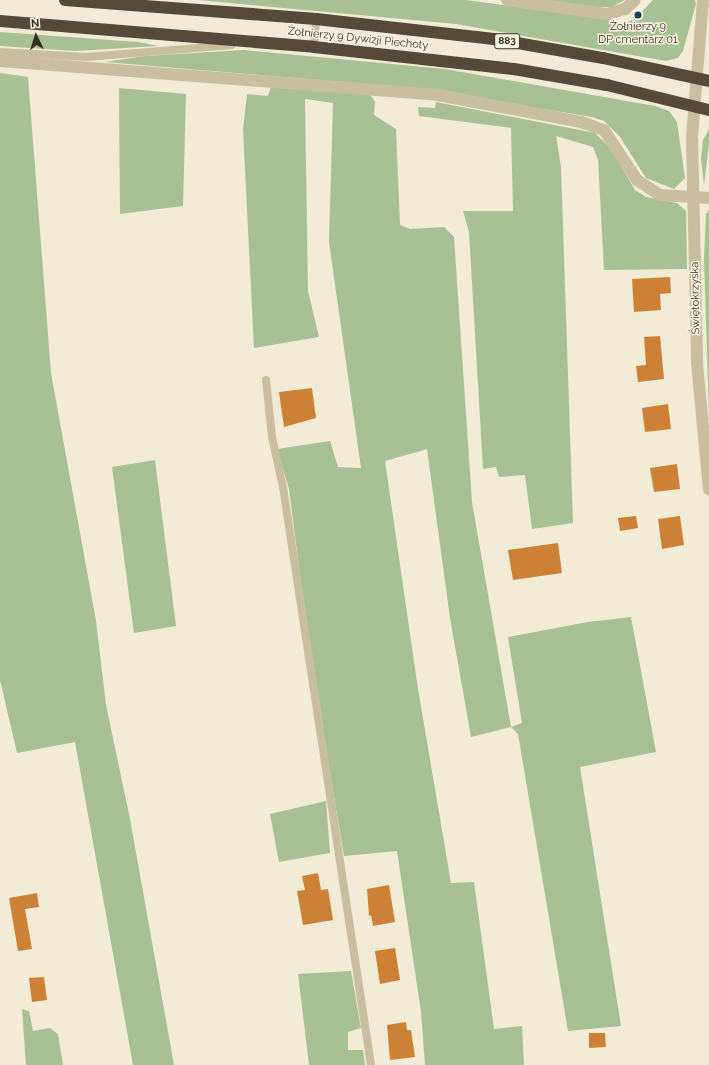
<!DOCTYPE html>
<html>
<head>
<meta charset="utf-8">
<style>
  body { margin:0 }
  #map { position:relative; width:709px; height:1065px; overflow:hidden; background:#f2ebd5; font-family:Raleway,sans-serif }
  div>[style] { position:absolute }
  .green>* { inset:0; background:#a7c194 }
  .building>* { inset:0; background:#cd8137 }
  .lane>* { height:8px; margin:-4px; padding:0 4px; transform-origin:4px; border-radius:4px; background:#cabea0 }
  .street>* { height:12px; margin:-6px; padding:0 6px; transform-origin:6px; border-radius:6px; background:#cabea0 }
  .highway>* { height:12px; margin:-6px; padding:0 6px; transform-origin:6px; border-radius:6px; background:#55493a }
  .dots>* { width:11px; height:11px; translate:-50% -50%; box-sizing:border-box; border:2px solid #faf4e1; border-radius:50% }
  span { translate:-50% -50%; white-space:nowrap; text-align:center; line-height:1.15; -webkit-text-stroke:3px #faf4e1; paint-order:stroke }
  .shield-label span { padding:1px 3px; background:#faf4e1; border:1px solid; border-radius:3px; -webkit-text-stroke-width:0 }
  .shield-label { font-size:10px; color:#332d24; font-weight:700 }
  .poi-label { font-size:11px; color:#332d24 }
  .street-label { font-size:11px; color:#332d24 }
  .north { position:absolute; left:16px; top:16px; width:40px; height:40px; -webkit-text-stroke:3px #faf4e1; paint-order:stroke; rotate:356deg; font-size:11px; font-weight:700; line-height:16px; text-align:center; color:#332d24 }
  .north::after { content:''; display:block; margin:auto; width:14px; height:18px; background:#332d24; clip-path:polygon(50% 0,100% 100%,50% 72%,0 100%) }
</style>
</head>
<body>
<div id="map">
  <div class="green">
    <i style="clip-path:polygon(198px 0,466px 0,614px 20px,618px 26px,635px 19px,653px 0,695px 0,696px 4px,683px 51px,678px 58px,666px 61px,456px 24px)"></i>
    <i style="clip-path:polygon(540px 0,625px 0,611px 7px,594px 7px)"></i>
    <i style="clip-path:polygon(0 32px,138px 42px,158px 46px,75px 51px,0 46px)"></i>
    <i style="clip-path:polygon(244px 50px,445px 69px,655px 106px,669px 111px,677px 122px,685px 178px,674px 189px,646px 178px,620px 137px,604px 121px,592px 117px,414px 88px,105px 62px,145px 56px)"></i>
    <i style="clip-path:polygon(0 73px,28px 77px,51px 373px,96px 621px,106px 705px,130px 819px,174px 1065px,133px 1065px,75px 742px,17px 753px,0 680px)"></i>
    <i style="clip-path:polygon(271px 87px,370px 94px,375px 102px,374px 115px,396px 129px,400px 225px,410px 229px,444px 227px,454px 237px,472px 502px,511px 727px,522px 723px,508px 637px,588px 622px,631px 617px,656px 752px,580px 767px,621px 1026px,568px 1031px,518px 734px,511px 727px,471px 737px,450px 618px,427px 449px,385px 461px,418px 689px,451px 883px,474px 882px,494px 1029px,522px 1026px,524px 1065px,425px 1065px,421px 1012px,397px 851px,344px 856px,310px 653px,289px 489px,277px 449px,330px 441px,338px 467px,361px 468px,329px 242px,333px 103px,305px 99px,308px 291px,319px 337px,254px 348px,243px 130px,247px 94px,268px 96px)"></i>
    <i style="clip-path:polygon(119px 88px,186px 94px,183px 206px,120px 214px)"></i>
    <i style="clip-path:polygon(436px 102px,595px 133px,611px 149px,635px 190px,646px 197px,677px 203px,686px 211px,687px 269px,604px 270px,598px 160px,593px 147px,556px 136px,561px 167px,573px 523px,532px 529px,525px 475px,499px 477px,496px 467px,483px 469px,469px 232px,463px 211px,513px 211px,511px 128px,419px 116px,418px 107px,435px 108px)"></i>
    <i style="clip-path:polygon(709px 129px,709px 144px,704px 185px,701px 159px,703px 140px)"></i>
    <i style="clip-path:polygon(709px 210px,709px 416px,704px 259px,706px 214px)"></i>
    <i style="clip-path:polygon(155px 460px,176px 626px,134px 633px,112px 467px)"></i>
    <i style="clip-path:polygon(326px 801px,330px 853px,279px 862px,270px 814px)"></i>
    <i style="clip-path:polygon(351px 971px,361px 1028px,348px 1032px,348px 1050px,363px 1050px,365px 1065px,309px 1065px,298px 974px)"></i>
    <i style="clip-path:polygon(22px 1009px,29px 1011px,33px 1031px,50px 1028px,58px 1034px,63px 1065px,26px 1065px)"></i>
  </div>
  <div class="building">
    <i style="clip-path:polygon(670px 277px,671px 293px,660px 294px,661px 310px,634px 312px,632px 279px)"></i>
    <i style="clip-path:polygon(660px 336px,664px 379px,638px 382px,636px 366px,646px 365px,644px 337px)"></i>
    <i style="clip-path:polygon(312px 388px,316px 418px,284px 427px,279px 392px)"></i>
    <i style="clip-path:polygon(668px 404px,671px 429px,645px 432px,642px 408px)"></i>
    <i style="clip-path:polygon(677px 464px,680px 489px,654px 492px,650px 468px)"></i>
    <i style="clip-path:polygon(636px 516px,638px 528px,620px 531px,618px 518px)"></i>
    <i style="clip-path:polygon(680px 516px,684px 545px,662px 549px,658px 519px)"></i>
    <i style="clip-path:polygon(558px 543px,562px 573px,513px 580px,508px 550px)"></i>
    <i style="clip-path:polygon(318px 873px,321px 890px,328px 889px,333px 920px,303px 925px,297px 891px,305px 890px,302px 876px)"></i>
    <i style="clip-path:polygon(389px 885px,395px 922px,373px 926px,371px 915px,369px 916px,367px 889px)"></i>
    <i style="clip-path:polygon(37px 893px,39px 907px,25px 909px,32px 949px,18px 951px,9px 898px)"></i>
    <i style="clip-path:polygon(395px 948px,400px 980px,380px 984px,375px 951px)"></i>
    <i style="clip-path:polygon(44px 977px,47px 1000px,32px 1002px,29px 978px)"></i>
    <i style="clip-path:polygon(406px 1022px,407px 1030px,411px 1030px,415px 1057px,390px 1060px,387px 1025px)"></i>
    <i style="clip-path:polygon(589px 1033px,605px 1033px,606px 1047px,589px 1048px)"></i>
  </div>
  <div class="lane">
    <i style="left:314px;top:47px;width:28px;rotate:-86deg"></i>
    <i style="left:0;top:52px;width:87px;rotate:3.3deg"></i>
    <i style="left:87px;top:57px;width:145px;rotate:-4.7deg"></i>
    <i style="left:266px;top:380px;width:57px;rotate:84deg"></i>
    <i style="left:272px;top:437px;width:51px;rotate:77.6deg"></i>
    <i style="left:283px;top:487px;width:585px;rotate:81.34deg"></i>
  </div>
  <div class="street">
    <i style="left:507px;top:0;width:101px;rotate:8deg"></i>
    <i style="left:607px;top:14px;width:19px;rotate:-16deg"></i>
    <i style="left:625px;top:9px;width:13px;rotate:-42deg"></i>
    <i style="left:703px;top:0;width:137px;rotate:94.6deg"></i>
    <i style="left:692px;top:137px;width:226px;rotate:88.7deg"></i>
    <i style="left:697px;top:363px;width:127px;rotate:84.6deg"></i>
    <i style="left:0;top:61px;width:439px;rotate:4.4deg"></i>
    <i style="left:438px;top:95px;width:146px;rotate:10.7deg"></i>
    <i style="left:581px;top:122px;width:24px;rotate:19deg"></i>
    <i style="left:604px;top:130px;width:60px;rotate:56.6deg"></i>
    <i style="left:637px;top:180px;width:27px;rotate:33deg"></i>
    <i style="left:660px;top:195px;width:49px;rotate:3.5deg"></i>
  </div>
  <div class="highway">
    <i style="left:65px;top:0;width:252px;rotate:4.3deg"></i>
    <i style="left:316px;top:19px;width:179px;rotate:6.4deg"></i>
    <i style="left:494px;top:39px;width:111px;rotate:9.9deg"></i>
    <i style="left:603px;top:58px;width:108px;rotate:12.2deg"></i>
    <i style="left:0;top:21px;width:315px;rotate:4.7deg"></i>
    <i style="left:314px;top:47px;width:201px;rotate:6.3deg"></i>
    <i style="left:514px;top:69px;width:94px;rotate:9.8deg"></i>
    <i style="left:607px;top:85px;width:105px;rotate:13.8deg"></i>
  </div>
  <div class="dots">
    <i style="left:638px;top:15px;background:#184356"></i>
  </div>
  <div class="shield-label">
    <span style="left:507px;top:41px">883</span>
  </div>
  <div class="poi-label">
    <span style="left:638px;top:34px">Żołnierzy 9<br>DP cmentarz 01</span>
  </div>
  <div class="street-label">
    <span style="left:358px;top:39px;rotate:6deg">Żołnierzy 9 Dywizji Piechoty</span>
    <span style="left:696px;top:298px;rotate:-91deg">Świętokrzyska</span>
  </div>
  <div class="north">N</div>
</div>
</body>
</html>
